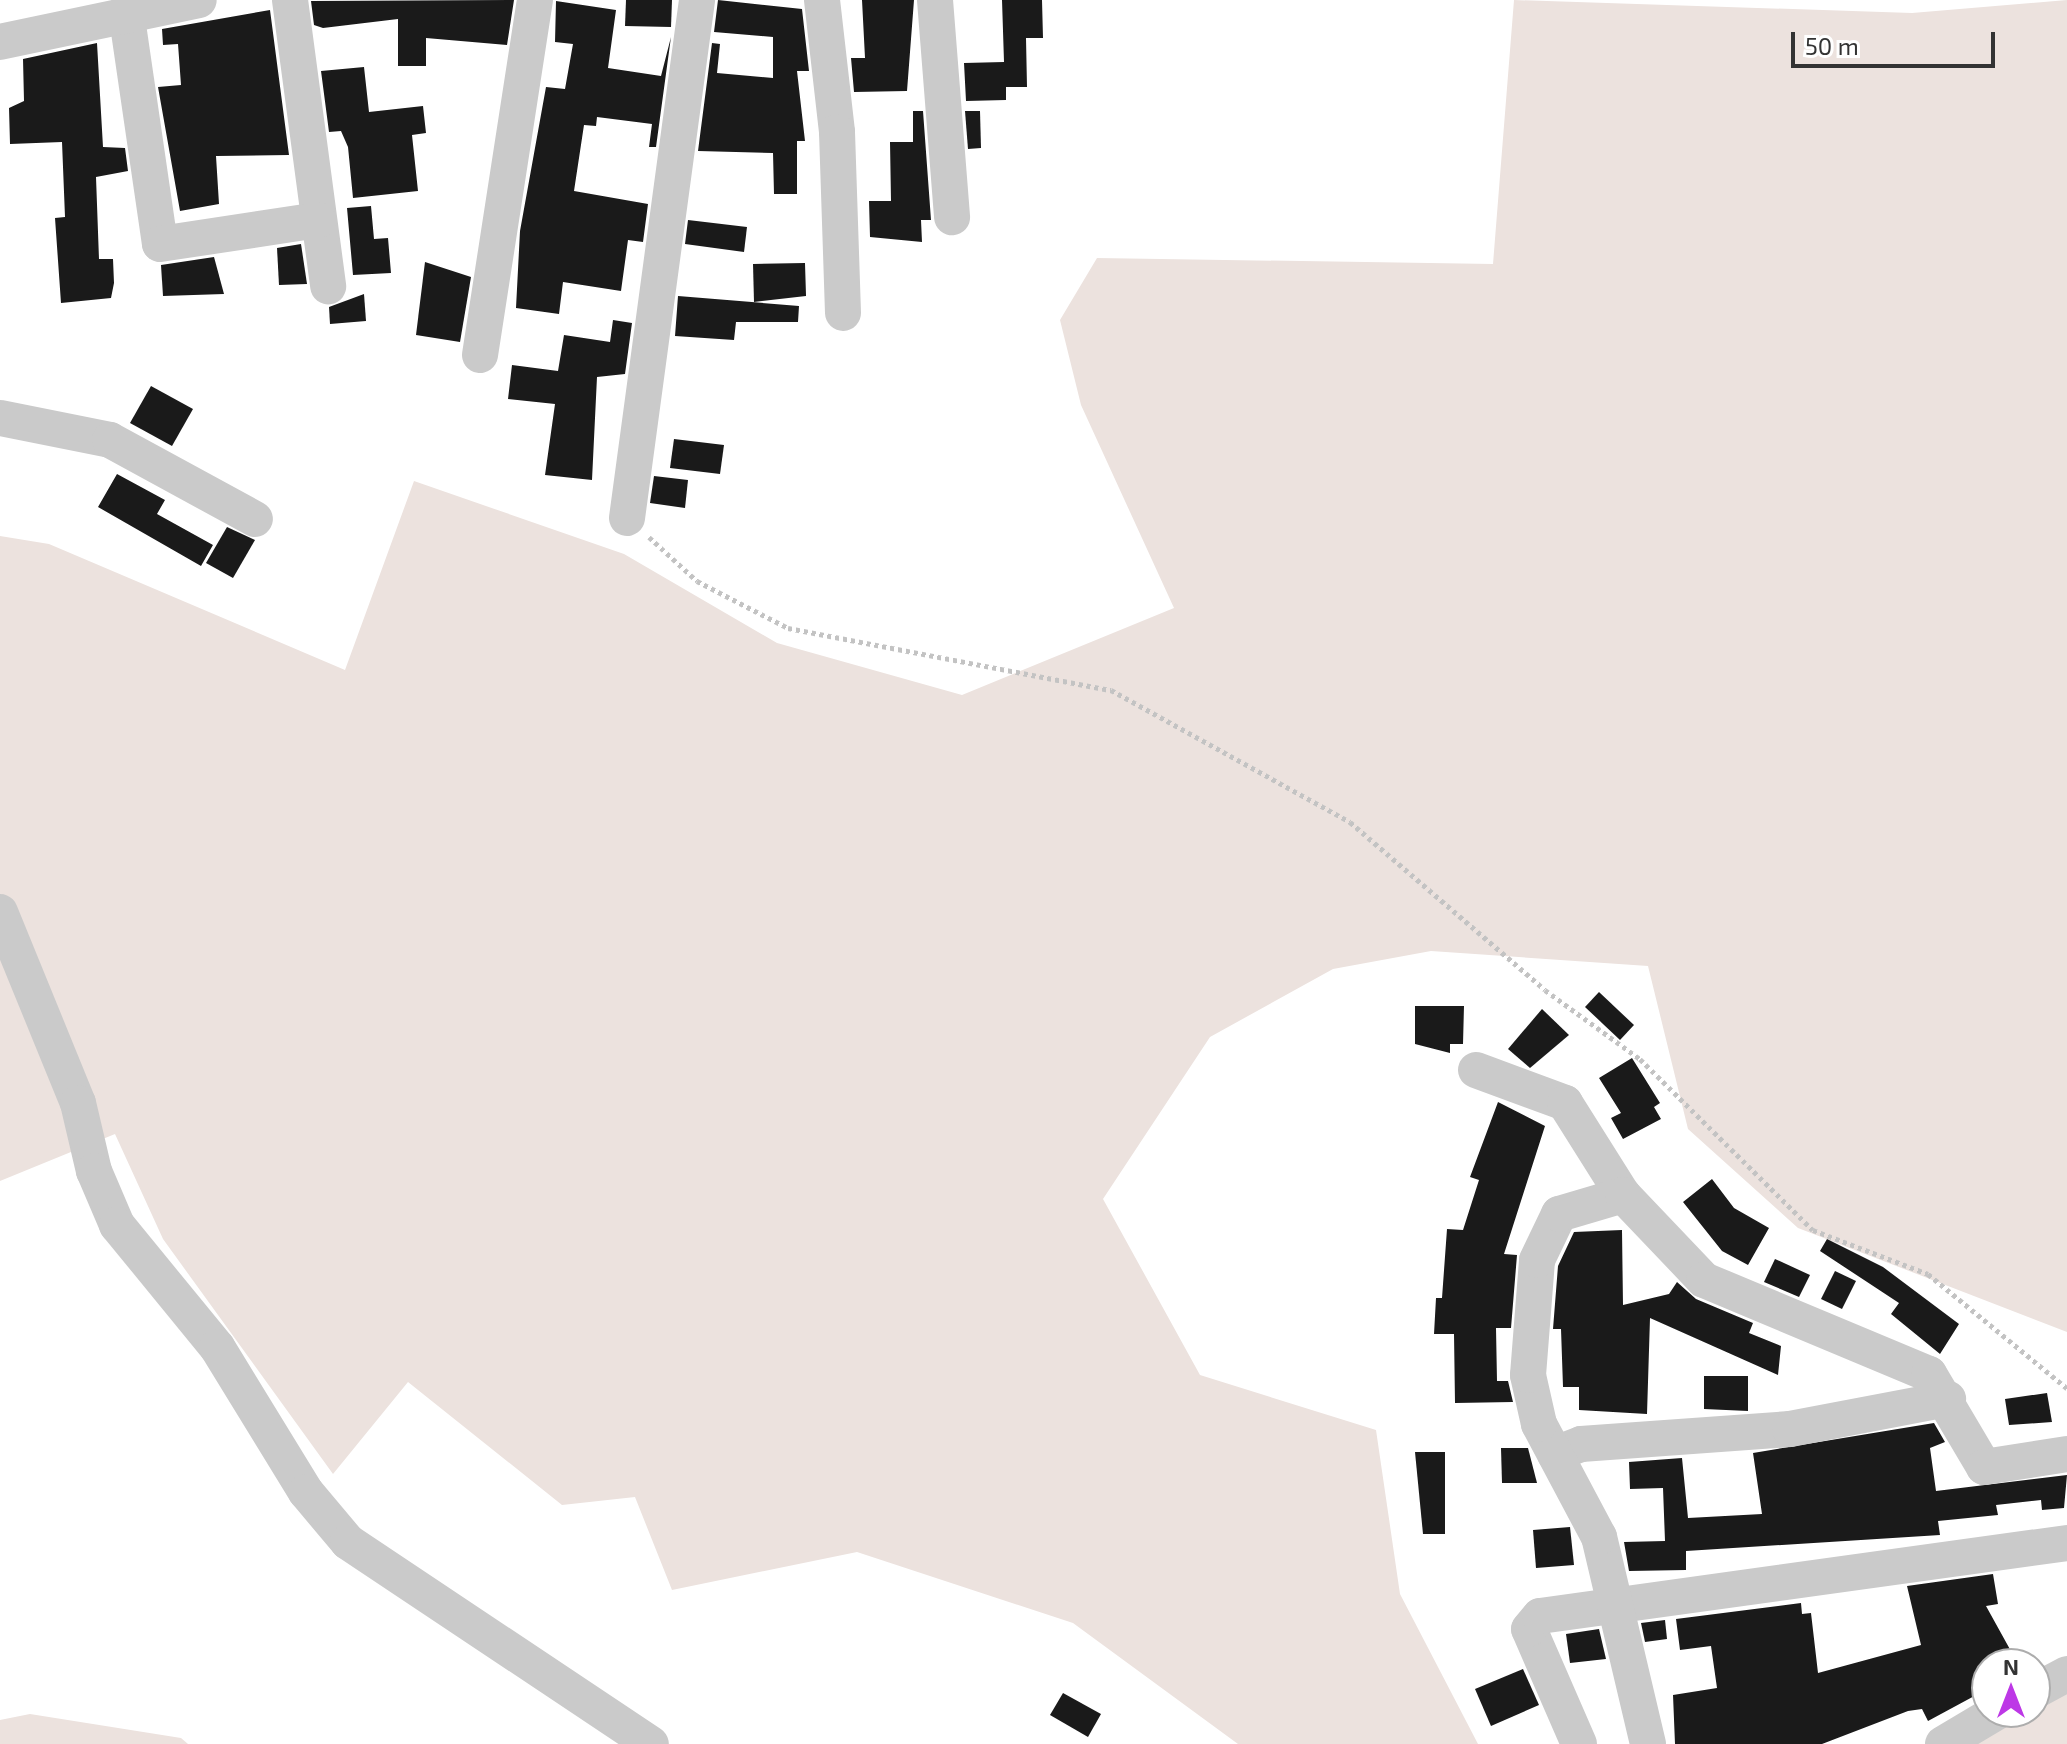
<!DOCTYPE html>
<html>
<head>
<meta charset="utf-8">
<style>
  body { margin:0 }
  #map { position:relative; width:2067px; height:1744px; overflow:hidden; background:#fff; font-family:"Exo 2",sans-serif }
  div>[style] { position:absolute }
  .green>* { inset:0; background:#ece2de }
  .building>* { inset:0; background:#1a1a1a }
  .path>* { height:5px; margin-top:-2.5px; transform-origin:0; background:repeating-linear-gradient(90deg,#c3c3c3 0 4px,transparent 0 8px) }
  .minor>* { height:36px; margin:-18px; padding:0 18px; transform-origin:18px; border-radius:18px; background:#cacaca }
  span { translate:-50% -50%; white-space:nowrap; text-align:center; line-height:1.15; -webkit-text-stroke:8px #fff; paint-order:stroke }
  .north { position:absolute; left:1971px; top:1648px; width:80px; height:80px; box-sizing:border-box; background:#fff; border:2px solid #adadad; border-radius:50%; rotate:0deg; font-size:22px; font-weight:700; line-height:32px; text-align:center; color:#333 }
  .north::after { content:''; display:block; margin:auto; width:28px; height:36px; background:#bd38e6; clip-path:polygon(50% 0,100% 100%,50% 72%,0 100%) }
  .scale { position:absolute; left:1791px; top:32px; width:204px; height:36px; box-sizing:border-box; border:4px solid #333; border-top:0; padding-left:10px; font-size:24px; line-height:28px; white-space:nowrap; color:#333; -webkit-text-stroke:6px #fff; paint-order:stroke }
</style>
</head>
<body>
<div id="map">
  <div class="green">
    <i style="clip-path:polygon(1514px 0,1912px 13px,2067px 0,2067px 1332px,1798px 1228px,1688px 1129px,1648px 966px,1431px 951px,1333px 969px,1210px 1037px,1103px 1199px,1200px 1375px,1376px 1430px,1400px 1594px,1478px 1744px,1238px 1744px,1073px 1623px,857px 1552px,672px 1590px,635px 1497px,562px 1505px,408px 1382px,333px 1474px,163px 1239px,115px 1134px,0 1181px,0 536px,49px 544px,345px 670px,414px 481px,624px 554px,777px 643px,962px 695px,1174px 608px,1081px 405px,1060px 320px,1097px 258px,1493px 264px)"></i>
    <i style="clip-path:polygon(2067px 1688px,2067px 1744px,1968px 1744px,2035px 1712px)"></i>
    <i style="clip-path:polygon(30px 1714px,181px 1738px,188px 1744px,0 1744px,0 1720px)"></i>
  </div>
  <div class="building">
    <i style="clip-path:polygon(514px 0,507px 45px,426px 38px,426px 66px,398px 66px,398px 19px,323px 28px,314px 25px,311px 1px)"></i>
    <i style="clip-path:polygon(626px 0,672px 0,671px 27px,625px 26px)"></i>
    <i style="clip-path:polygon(718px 0,802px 9px,809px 71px,797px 71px,805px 141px,797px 141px,797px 194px,774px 194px,773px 153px,698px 151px,712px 43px,720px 44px,717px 73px,773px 78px,773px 37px,714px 32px)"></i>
    <i style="clip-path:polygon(862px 0,914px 0,907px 91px,854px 92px,851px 58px,865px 58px)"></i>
    <i style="clip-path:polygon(1002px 0,1042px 0,1043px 38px,1026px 38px,1027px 87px,1006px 87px,1006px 100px,966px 101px,964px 63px,1004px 62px)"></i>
    <i style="clip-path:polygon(556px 1px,616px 10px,608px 68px,661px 76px,671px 37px,656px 147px,649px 147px,652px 124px,597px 117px,596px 126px,584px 125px,574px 191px,648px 204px,643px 242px,628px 240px,621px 291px,563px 282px,559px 314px,516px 308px,520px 231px,546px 87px,565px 89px,573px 44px,555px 42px)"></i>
    <i style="clip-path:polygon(270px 10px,289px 155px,216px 156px,219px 204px,180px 211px,158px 87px,181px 85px,178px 44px,163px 45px,162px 29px)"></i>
    <i style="clip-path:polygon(97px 43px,103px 147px,125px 148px,128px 171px,96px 177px,99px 259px,113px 259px,114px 283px,111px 298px,61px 303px,55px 218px,65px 217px,62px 142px,10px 144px,9px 108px,24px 101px,23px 59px)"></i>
    <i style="clip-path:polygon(364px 67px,369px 112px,423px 106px,426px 133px,412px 135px,418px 191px,353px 198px,348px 147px,341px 131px,329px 132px,321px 71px)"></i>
    <i style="clip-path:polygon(913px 111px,923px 111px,931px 220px,921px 220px,922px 242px,870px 237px,869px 201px,891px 201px,890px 142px,913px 142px)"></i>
    <i style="clip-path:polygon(965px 111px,980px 111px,981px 148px,968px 149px)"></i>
    <i style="clip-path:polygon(371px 206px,374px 239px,388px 238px,391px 273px,353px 275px,347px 208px)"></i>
    <i style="clip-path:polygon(688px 220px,747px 227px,744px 252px,685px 244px)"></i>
    <i style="clip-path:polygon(301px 244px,307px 284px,279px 285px,277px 248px)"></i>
    <i style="clip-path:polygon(214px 257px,224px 294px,163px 296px,161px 265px)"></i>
    <i style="clip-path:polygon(425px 262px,471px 277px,460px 342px,416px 335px)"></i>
    <i style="clip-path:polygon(805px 263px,806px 296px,754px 302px,753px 264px)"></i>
    <i style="clip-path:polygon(364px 294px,366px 321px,330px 324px,329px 307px)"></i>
    <i style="clip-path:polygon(678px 296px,799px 306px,798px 322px,736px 322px,734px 340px,675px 336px)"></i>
    <i style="clip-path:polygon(613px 320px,632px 323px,625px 374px,597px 377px,592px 480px,545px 475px,555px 404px,508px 399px,512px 365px,558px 371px,564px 335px,610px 342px)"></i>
    <i style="clip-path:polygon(151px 386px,193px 409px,172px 446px,130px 423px)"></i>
    <i style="clip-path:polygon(674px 439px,724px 445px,720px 474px,670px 468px)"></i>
    <i style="clip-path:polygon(117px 474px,165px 500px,157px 514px,213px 545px,201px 566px,98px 507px)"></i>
    <i style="clip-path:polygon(654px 476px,688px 480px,685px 508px,650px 503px)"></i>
    <i style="clip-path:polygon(227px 527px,255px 540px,233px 578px,206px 563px)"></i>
    <i style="clip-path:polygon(1599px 992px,1634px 1025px,1620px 1040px,1585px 1007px)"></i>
    <i style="clip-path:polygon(1415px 1006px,1464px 1006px,1463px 1044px,1450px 1044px,1450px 1053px,1415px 1044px)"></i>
    <i style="clip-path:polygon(1542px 1009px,1569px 1035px,1530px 1068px,1508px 1049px)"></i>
    <i style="clip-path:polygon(1632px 1058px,1660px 1103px,1654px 1107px,1661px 1119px,1623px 1139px,1611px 1118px,1621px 1113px,1599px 1078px)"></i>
    <i style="clip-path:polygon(1498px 1102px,1545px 1126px,1504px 1254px,1517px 1255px,1511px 1328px,1496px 1328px,1497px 1381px,1508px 1381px,1513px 1402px,1455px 1403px,1454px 1334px,1434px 1334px,1436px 1298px,1442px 1298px,1447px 1229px,1463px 1230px,1479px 1180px,1470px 1177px)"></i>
    <i style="clip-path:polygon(1712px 1179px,1734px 1208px,1769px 1228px,1748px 1265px,1722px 1251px,1683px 1202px)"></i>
    <i style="clip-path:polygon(1622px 1230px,1623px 1305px,1669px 1294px,1677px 1282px,1696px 1299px,1753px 1323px,1749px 1333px,1781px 1346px,1778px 1375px,1650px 1318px,1647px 1414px,1579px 1410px,1579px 1387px,1563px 1387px,1561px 1329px,1553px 1329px,1558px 1266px,1574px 1232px)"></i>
    <i style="clip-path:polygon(1827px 1239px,1883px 1267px,1959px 1324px,1940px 1354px,1891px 1314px,1899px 1303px,1820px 1251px)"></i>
    <i style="clip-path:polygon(1775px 1259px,1810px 1275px,1799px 1297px,1764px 1282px)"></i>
    <i style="clip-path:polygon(1835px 1271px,1856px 1281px,1842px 1309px,1821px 1299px)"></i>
    <i style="clip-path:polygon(1704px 1376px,1748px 1376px,1748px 1411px,1704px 1409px)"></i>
    <i style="clip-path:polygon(2047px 1393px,2052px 1422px,2009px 1425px,2005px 1399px)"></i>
    <i style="clip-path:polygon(1934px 1423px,1945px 1442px,1930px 1448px,1936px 1491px,2067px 1475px,2064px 1508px,2042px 1510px,2041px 1500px,1996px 1505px,1998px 1515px,1938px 1521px,1940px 1535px,1686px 1551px,1686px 1570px,1629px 1571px,1624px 1542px,1665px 1541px,1663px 1488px,1630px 1489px,1629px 1462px,1682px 1458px,1688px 1518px,1762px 1514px,1753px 1453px)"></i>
    <i style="clip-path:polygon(1501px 1448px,1528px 1448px,1537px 1483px,1502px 1483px)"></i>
    <i style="clip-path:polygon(1415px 1452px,1445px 1452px,1445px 1534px,1423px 1534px)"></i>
    <i style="clip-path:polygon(1570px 1527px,1574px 1565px,1536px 1568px,1533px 1530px)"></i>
    <i style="clip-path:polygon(1993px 1574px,1998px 1604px,1986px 1606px,2012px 1653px,1976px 1673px,1978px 1694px,1928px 1721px,1922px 1709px,1908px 1711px,1822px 1744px,1675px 1744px,1673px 1695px,1717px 1688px,1711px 1646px,1680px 1650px,1676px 1619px,1801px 1603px,1802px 1614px,1811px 1613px,1818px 1673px,1921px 1645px,1907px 1586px)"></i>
    <i style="clip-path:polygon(1665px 1620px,1667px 1639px,1645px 1642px,1641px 1623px)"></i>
    <i style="clip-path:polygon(1599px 1629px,1606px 1659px,1570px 1663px,1566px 1634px)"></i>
    <i style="clip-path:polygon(1523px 1669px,1539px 1705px,1491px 1726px,1475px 1689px)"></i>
    <i style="clip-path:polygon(1063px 1693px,1101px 1714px,1088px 1737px,1050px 1715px)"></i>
  </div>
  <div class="path">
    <i style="left:649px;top:537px;width:65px;rotate:42.5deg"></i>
    <i style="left:697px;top:581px;width:102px;rotate:27.3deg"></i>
    <i style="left:788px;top:628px;width:329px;rotate:10.9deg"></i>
    <i style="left:1111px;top:690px;width:273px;rotate:28.9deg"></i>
    <i style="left:1350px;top:822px;width:257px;rotate:40.7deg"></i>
    <i style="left:1545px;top:990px;width:117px;rotate:36deg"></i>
    <i style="left:1640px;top:1059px;width:243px;rotate:44.7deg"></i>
    <i style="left:1813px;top:1230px;width:123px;rotate:20.9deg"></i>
    <i style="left:1928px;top:1274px;width:180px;rotate:39.4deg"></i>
  </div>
  <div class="minor">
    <i style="left:290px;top:0;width:289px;rotate:82.4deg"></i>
    <i style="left:822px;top:0;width:133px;rotate:83.5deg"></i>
    <i style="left:837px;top:132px;width:181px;rotate:88.1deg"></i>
    <i style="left:935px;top:0;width:218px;rotate:85.5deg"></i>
    <i style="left:126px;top:11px;width:235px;rotate:81.7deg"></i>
    <i style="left:160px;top:244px;width:160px;rotate:-8.6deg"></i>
    <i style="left:0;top:42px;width:203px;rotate:-11.9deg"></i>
    <i style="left:480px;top:355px;width:359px;rotate:-81.2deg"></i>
    <i style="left:0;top:418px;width:112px;rotate:11.3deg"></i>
    <i style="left:110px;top:440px;width:165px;rotate:28.6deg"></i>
    <i style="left:627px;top:518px;width:523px;rotate:-82.3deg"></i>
    <i style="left:0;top:912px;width:206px;rotate:67.8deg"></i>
    <i style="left:78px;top:1103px;width:70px;rotate:76.8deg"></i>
    <i style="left:94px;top:1171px;width:59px;rotate:66.9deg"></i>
    <i style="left:117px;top:1225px;width:158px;rotate:50.7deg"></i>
    <i style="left:217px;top:1347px;width:170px;rotate:58.5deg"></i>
    <i style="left:306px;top:1492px;width:65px;rotate:50deg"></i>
    <i style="left:348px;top:1542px;width:364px;rotate:33.7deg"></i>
    <i style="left:1476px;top:1070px;width:95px;rotate:20.3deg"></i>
    <i style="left:1565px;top:1103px;width:109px;rotate:57.8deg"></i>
    <i style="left:1555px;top:1454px;width:28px;rotate:-21deg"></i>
    <i style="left:1581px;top:1444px;width:210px;rotate:-4.1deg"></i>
    <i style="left:1790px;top:1429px;width:161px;rotate:-10.8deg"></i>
    <i style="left:2035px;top:1691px;width:36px;rotate:-28deg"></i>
    <i style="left:1579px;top:1744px;width:125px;rotate:-113.5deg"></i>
    <i style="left:1529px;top:1629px;width:17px;rotate:-50deg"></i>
    <i style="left:1540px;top:1616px;width:532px;rotate:-7.89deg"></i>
    <i style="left:1648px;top:1744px;width:213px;rotate:-103.3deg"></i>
    <i style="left:1599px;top:1537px;width:128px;rotate:-118deg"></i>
    <i style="left:1539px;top:1424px;width:50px;rotate:-102.7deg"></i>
    <i style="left:1528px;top:1375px;width:115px;rotate:-85.5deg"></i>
    <i style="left:1537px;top:1260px;width:51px;rotate:-64.4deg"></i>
    <i style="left:1559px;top:1214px;width:67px;rotate:-16.5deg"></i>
    <i style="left:1623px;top:1195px;width:117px;rotate:46.4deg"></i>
    <i style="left:1704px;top:1280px;width:244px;rotate:22.7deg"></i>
    <i style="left:1929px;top:1374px;width:108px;rotate:59.4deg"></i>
    <i style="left:1984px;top:1467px;width:84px;rotate:-8.9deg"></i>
    <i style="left:1943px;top:1744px;width:63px;rotate:-30.7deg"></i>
  </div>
  <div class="north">N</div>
  <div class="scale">50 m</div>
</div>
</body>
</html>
